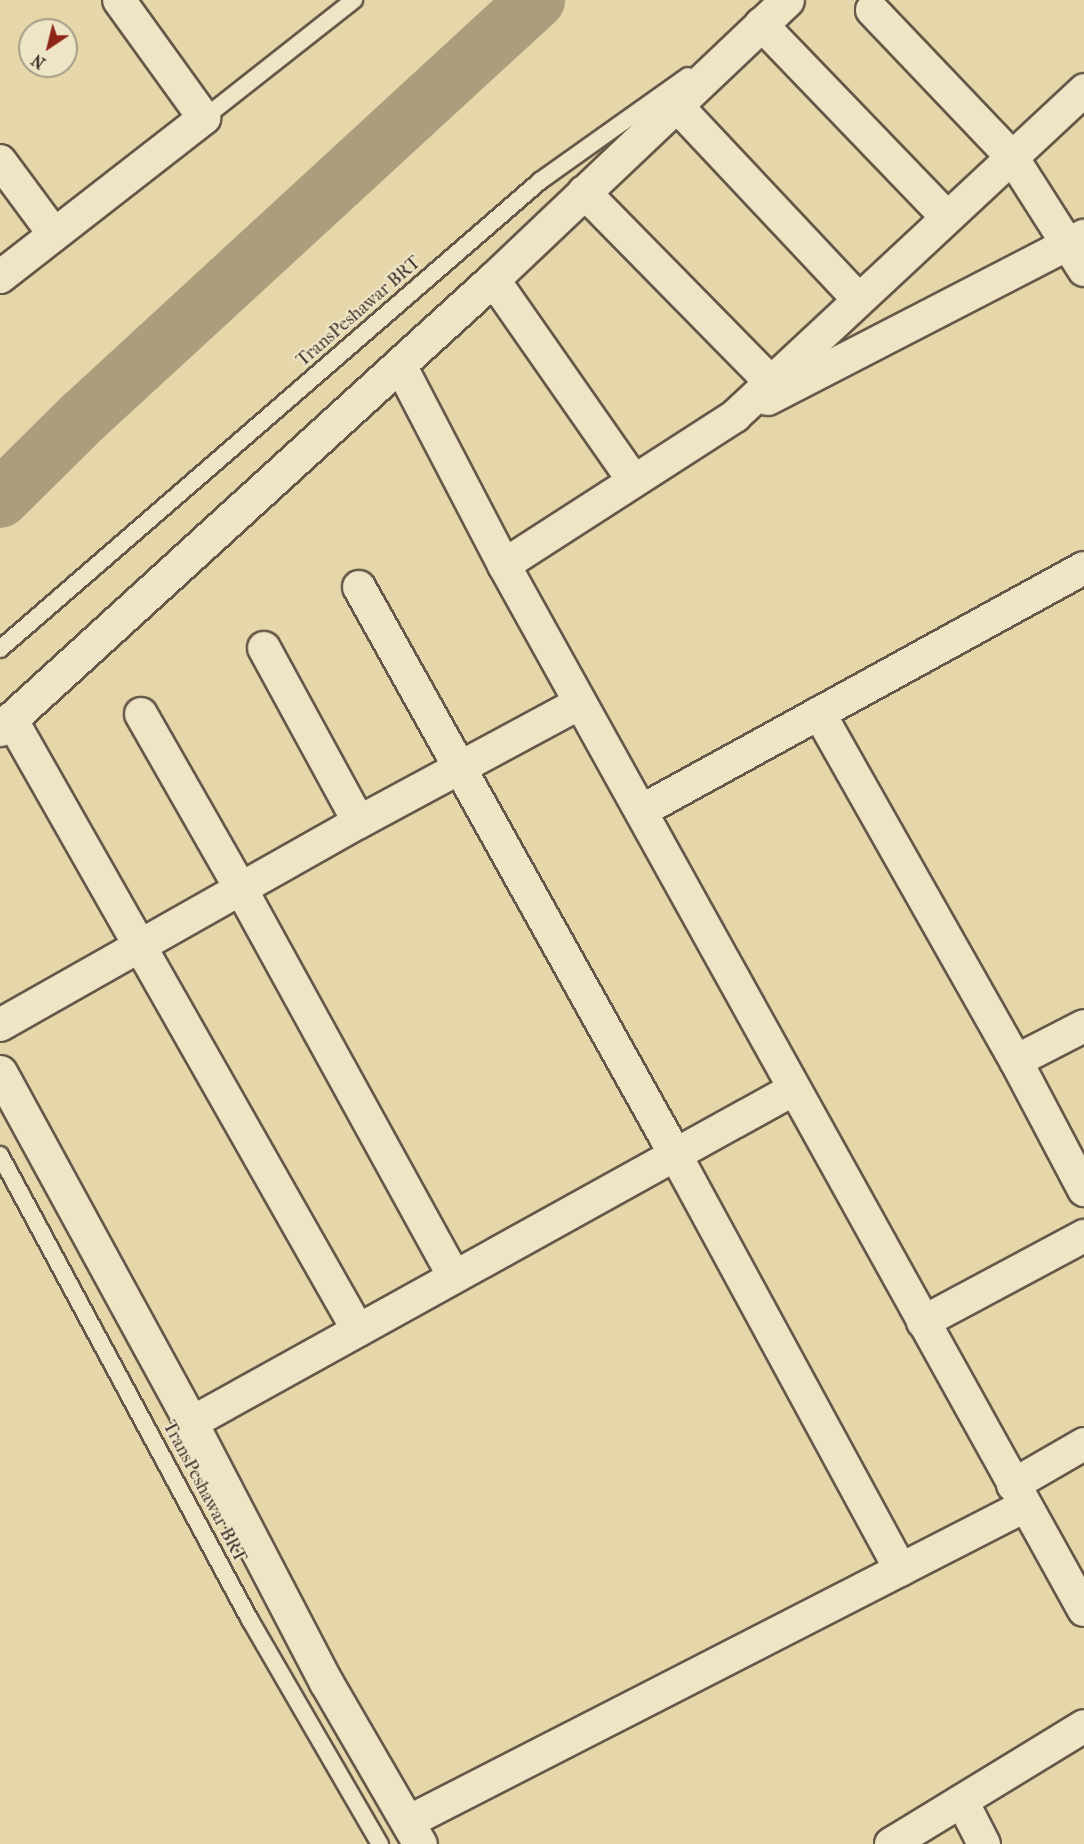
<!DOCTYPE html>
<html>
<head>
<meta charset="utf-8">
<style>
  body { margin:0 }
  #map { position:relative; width:1084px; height:1844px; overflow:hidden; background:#e5d7a9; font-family:"IM FELL French Canon",serif }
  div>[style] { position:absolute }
  .river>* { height:58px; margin:-29px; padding:0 29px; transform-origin:29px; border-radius:29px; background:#ac9e7d }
  .roads { filter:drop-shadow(2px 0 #665849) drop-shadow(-2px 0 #665849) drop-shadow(0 2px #665849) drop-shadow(0 -2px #665849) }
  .lane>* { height:16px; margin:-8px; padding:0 8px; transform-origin:8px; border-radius:8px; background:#eee5c7 }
  .street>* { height:32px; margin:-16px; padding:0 16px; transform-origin:16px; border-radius:16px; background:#eee5c7 }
  .secondary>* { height:33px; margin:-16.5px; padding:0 16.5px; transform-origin:16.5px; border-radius:16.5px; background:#eee5c7 }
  span { translate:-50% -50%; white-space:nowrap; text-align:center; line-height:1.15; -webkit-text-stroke:4.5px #eee5c7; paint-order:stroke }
  .street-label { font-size:18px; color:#3c2e29 }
  .north { position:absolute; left:18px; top:18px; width:60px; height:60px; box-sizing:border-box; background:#eee5c7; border:2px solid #a79c88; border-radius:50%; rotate:215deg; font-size:16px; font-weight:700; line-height:24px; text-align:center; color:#3c2e29 }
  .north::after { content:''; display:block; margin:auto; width:21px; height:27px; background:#8f2418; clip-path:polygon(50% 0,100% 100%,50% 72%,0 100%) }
</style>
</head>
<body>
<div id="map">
  <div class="river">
    <i style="left:0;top:499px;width:117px;rotate:-44.7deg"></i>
    <i style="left:83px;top:417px;width:616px;rotate:-42.63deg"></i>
  </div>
  <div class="roads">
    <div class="lane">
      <i style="left:204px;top:118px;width:191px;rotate:-38.2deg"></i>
      <i style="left:0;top:649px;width:715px;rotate:-40.91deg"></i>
      <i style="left:540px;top:181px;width:181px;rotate:-35.4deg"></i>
      <i style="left:0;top:1155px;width:528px;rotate:61.74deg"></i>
      <i style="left:250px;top:1620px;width:259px;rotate:59.9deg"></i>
    </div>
    <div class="street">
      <i style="left:872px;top:10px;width:203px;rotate:46.4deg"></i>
      <i style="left:1012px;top:157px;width:134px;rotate:57.5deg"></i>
      <i style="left:761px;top:24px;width:268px;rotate:46.1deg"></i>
      <i style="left:676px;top:105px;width:267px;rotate:46.8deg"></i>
      <i style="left:0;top:161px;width:91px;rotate:53.5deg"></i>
      <i style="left:584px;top:192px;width:267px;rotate:45.5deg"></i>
      <i style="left:0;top:277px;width:259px;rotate:-37.9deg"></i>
      <i style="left:204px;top:118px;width:145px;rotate:-125.8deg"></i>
      <i style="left:493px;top:279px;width:246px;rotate:55.1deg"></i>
      <i style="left:400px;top:365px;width:225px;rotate:62.5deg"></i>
      <i style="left:504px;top:565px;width:1195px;rotate:60.97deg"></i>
      <i style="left:768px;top:399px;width:356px;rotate:-27.3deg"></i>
      <i style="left:504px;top:565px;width:275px;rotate:-32.8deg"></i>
      <i style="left:735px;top:416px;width:478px;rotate:-43deg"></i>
      <i style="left:359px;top:587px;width:649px;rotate:60.87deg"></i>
      <i style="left:675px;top:1154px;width:473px;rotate:61.5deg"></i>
      <i style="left:264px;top:648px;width:198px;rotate:61.4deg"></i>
      <i style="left:819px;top:713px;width:400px;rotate:60.5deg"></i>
      <i style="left:1016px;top:1061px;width:146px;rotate:62.2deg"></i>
      <i style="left:141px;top:714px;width:202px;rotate:60.3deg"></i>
      <i style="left:241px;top:889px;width:442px;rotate:61.2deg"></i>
      <i style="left:11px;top:719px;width:703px;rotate:60.41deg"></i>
      <i style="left:641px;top:811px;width:505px;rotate:-28.75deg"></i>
      <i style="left:0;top:1025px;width:412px;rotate:-29.5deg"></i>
      <i style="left:359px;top:822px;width:251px;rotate:-28.3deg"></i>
      <i style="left:1016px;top:1061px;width:76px;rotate:-27.2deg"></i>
      <i style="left:923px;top:1322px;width:183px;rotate:-28.1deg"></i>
      <i style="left:191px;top:1423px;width:689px;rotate:-28.98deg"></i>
      <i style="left:1013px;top:1485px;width:82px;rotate:-30deg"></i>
      <i style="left:962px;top:1801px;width:48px;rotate:62.9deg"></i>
      <i style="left:408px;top:1822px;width:693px;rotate:-27.12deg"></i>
      <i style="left:891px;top:1844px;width:226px;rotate:-31.4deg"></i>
    </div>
    <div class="secondary">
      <i style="left:0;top:729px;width:667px;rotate:-42.39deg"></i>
      <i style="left:493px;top:279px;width:405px;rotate:-43.5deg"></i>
      <i style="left:0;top:1072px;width:400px;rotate:61.4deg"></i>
      <i style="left:191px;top:1423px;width:292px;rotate:62.5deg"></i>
      <i style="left:326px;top:1682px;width:187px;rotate:59.9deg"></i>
    </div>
  </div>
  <div class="street-label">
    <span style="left:359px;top:312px;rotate:-41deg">TransPeshawar BRT</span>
    <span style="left:204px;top:1492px;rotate:62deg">TransPeshawar BRT</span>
  </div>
  <div class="north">N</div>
</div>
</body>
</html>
